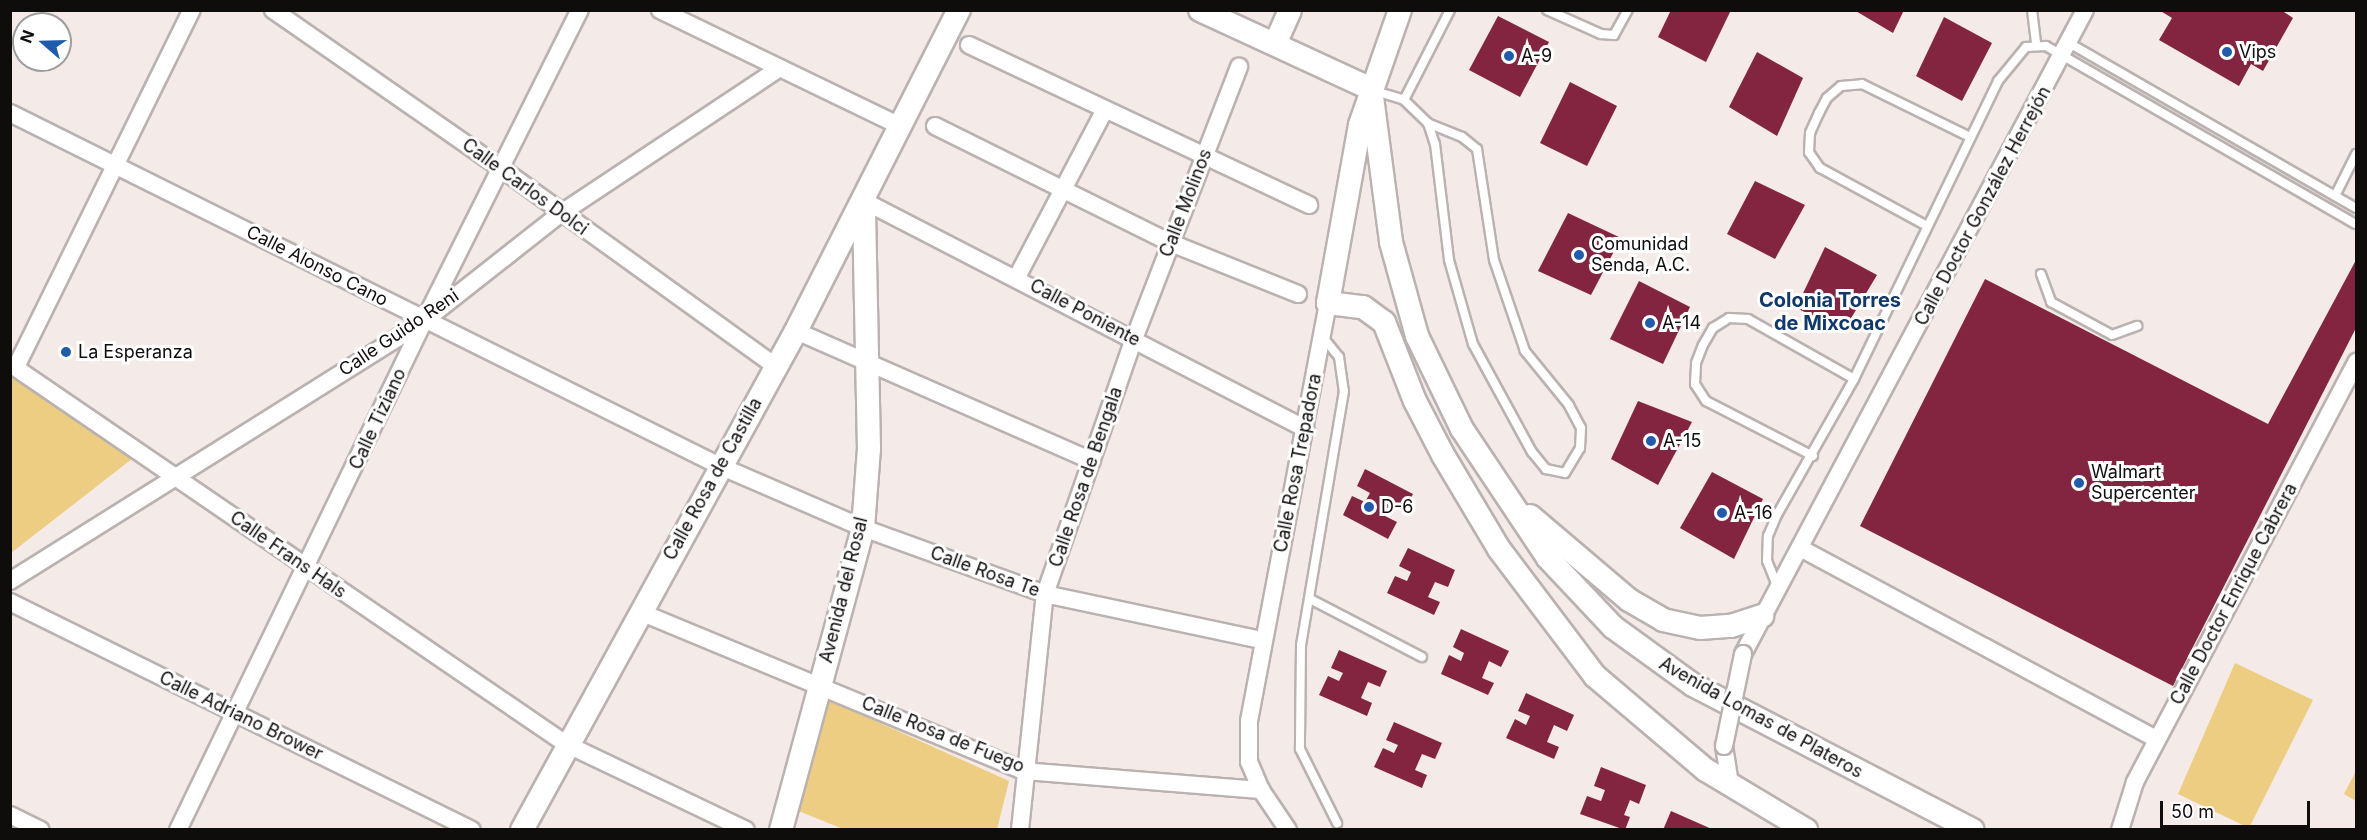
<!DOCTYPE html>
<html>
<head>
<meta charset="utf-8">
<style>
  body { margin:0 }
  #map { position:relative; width:2367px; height:840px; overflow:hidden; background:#f4ebe9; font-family:Inter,sans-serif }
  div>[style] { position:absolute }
  .green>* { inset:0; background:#eccd81 }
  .building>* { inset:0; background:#832541 }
  .roads { filter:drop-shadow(2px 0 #bab2b0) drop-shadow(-2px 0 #bab2b0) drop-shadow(0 2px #bab2b0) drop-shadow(0 -2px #bab2b0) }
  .lane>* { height:8px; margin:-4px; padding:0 4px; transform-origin:4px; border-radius:4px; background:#fff }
  .street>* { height:16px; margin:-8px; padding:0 8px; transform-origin:8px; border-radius:8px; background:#fff }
  .secondary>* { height:22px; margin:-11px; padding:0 11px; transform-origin:11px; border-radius:11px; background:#fff }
  .bridges { filter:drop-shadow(2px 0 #bab2b0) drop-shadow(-2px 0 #bab2b0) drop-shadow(0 2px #bab2b0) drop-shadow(0 -2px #bab2b0) }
  .street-bridge>* { height:16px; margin:-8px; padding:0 8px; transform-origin:8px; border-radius:8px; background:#fff }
  .dots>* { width:16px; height:16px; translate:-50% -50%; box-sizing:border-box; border:3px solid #fff; border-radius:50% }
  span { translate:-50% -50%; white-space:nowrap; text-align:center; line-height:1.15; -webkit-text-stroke:6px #fff; paint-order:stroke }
  .poi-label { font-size:18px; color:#0f0c0c }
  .left { translate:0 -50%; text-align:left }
  .street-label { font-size:18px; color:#0f0c0c }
  .neighbourhood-label { font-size:20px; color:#11386b; font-weight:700 }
  .frame { position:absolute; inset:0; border:12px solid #0f0c0c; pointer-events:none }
  .north { position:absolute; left:12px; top:12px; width:60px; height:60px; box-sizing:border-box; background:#fff; border:2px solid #9f9e9e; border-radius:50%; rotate:290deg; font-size:16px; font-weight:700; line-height:24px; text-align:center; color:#0f0c0c }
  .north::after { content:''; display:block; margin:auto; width:21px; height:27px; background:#1f5cad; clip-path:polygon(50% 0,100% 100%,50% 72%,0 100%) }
  .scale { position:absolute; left:2160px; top:801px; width:150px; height:27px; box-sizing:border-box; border:3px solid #0f0c0c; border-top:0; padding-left:8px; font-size:18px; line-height:21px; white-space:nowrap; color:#0f0c0c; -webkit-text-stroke:4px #fff; paint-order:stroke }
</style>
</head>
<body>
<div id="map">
  <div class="green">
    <i style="clip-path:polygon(11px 377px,137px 455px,11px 553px)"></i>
    <i style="clip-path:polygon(2235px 663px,2313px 700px,2249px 828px,2178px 794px)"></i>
    <i style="clip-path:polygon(822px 697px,1009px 781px,997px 829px,843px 829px,791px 808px)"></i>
    <i style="clip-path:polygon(2356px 771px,2356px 801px,2344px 794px)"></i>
  </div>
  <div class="building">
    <i style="clip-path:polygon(1671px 10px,1731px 10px,1706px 62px,1658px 37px)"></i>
    <i style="clip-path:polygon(1854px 10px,1904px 10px,1893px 33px)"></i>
    <i style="clip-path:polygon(2159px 10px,2281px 10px,2293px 18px,2263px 71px,2251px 64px,2239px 86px,2159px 40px,2172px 18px)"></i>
    <i style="clip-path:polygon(1498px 16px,1549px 42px,1520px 97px,1469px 70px)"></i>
    <i style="clip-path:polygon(1944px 17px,1992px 43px,1962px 101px,1916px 76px)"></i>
    <i style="clip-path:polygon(1757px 52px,1803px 78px,1777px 136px,1729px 107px)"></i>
    <i style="clip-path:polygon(1570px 82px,1617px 106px,1587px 166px,1540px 143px)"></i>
    <i style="clip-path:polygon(1755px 181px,1805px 205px,1775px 259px,1727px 234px)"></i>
    <i style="clip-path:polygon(1568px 213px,1621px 238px,1591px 295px,1538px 271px)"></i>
    <i style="clip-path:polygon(1825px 247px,1877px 275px,1844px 330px,1796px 308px)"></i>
    <i style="clip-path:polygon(2356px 260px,2356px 328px,2173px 686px,1860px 526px,1985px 279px,2268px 424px)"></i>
    <i style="clip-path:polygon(1639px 281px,1690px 307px,1663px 364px,1610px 339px)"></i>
    <i style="clip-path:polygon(1638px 401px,1692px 422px,1658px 485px,1611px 459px)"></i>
    <i style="clip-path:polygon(1365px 469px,1413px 494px,1404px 510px,1392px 503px,1385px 516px,1397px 522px,1388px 539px,1343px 515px,1352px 496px,1365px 502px,1370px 493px,1357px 486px)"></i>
    <i style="clip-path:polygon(1712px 472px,1763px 499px,1734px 559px,1680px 528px)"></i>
    <i style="clip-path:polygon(1408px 548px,1455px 570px,1448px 587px,1435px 582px,1428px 597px,1440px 602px,1434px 615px,1387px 593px,1395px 576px,1407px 581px,1411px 572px,1399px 566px)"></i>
    <i style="clip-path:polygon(1461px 629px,1509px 651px,1501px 667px,1489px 661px,1482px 678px,1494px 683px,1488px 695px,1441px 674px,1449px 655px,1461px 661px,1464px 653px,1453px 647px)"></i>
    <i style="clip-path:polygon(1339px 650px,1387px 671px,1380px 687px,1368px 682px,1361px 698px,1372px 703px,1367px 716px,1319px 695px,1328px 676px,1339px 681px,1343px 673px,1331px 668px)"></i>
    <i style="clip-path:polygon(1526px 693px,1574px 715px,1567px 731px,1554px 725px,1547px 742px,1559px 747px,1554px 759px,1506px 738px,1515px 719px,1526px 725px,1530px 716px,1518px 711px)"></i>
    <i style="clip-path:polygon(1394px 722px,1442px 743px,1435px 759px,1422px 754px,1415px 770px,1427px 775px,1422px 788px,1374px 767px,1383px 748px,1394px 753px,1398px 745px,1386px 740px)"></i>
    <i style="clip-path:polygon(1601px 767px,1646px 785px,1639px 804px,1630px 800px,1624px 815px,1630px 817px,1625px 830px,1580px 814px,1587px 796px,1601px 801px,1605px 790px,1594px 786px)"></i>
    <i style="clip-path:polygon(1671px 811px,1714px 830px,1663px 830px)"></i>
  </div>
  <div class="roads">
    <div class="lane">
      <i style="left:1547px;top:10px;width:59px;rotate:24deg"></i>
      <i style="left:1601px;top:34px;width:13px;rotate:4deg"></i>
      <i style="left:1614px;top:35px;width:29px;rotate:-61deg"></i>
      <i style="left:2032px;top:10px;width:34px;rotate:83deg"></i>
      <i style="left:2069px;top:43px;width:331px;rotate:29.9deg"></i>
      <i style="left:1372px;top:90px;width:34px;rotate:17deg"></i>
      <i style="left:1404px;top:100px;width:33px;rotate:44deg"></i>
      <i style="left:1428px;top:123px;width:22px;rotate:72deg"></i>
      <i style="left:1435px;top:144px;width:117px;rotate:83.1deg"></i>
      <i style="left:1449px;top:260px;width:87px;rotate:74.1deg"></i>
      <i style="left:1473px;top:344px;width:123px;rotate:61.4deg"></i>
      <i style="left:1532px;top:452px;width:22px;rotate:51deg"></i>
      <i style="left:1546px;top:469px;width:19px;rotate:12deg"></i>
      <i style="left:1565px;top:473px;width:29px;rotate:-59deg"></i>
      <i style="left:1580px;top:448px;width:20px;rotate:-87deg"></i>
      <i style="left:1581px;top:428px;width:26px;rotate:-118deg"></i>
      <i style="left:1569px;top:405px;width:70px;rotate:-129.2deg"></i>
      <i style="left:1525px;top:351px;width:96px;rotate:-108.8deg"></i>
      <i style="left:1494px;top:260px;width:112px;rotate:-98.7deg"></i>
      <i style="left:1477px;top:149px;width:19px;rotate:-141deg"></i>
      <i style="left:1462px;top:137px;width:37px;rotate:-158deg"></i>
      <i style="left:1404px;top:100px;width:101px;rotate:-62.9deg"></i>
      <i style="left:2335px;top:196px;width:47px;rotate:-63.4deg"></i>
      <i style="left:1927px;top:226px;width:122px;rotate:-151.5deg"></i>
      <i style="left:1820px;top:168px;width:19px;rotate:-125deg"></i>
      <i style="left:1809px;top:152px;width:19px;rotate:-87deg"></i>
      <i style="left:1810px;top:133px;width:22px;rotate:-66deg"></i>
      <i style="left:1819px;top:113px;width:17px;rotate:-62deg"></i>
      <i style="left:1827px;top:98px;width:18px;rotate:-41deg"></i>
      <i style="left:1841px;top:86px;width:21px;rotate:-5deg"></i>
      <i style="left:1862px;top:84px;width:120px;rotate:26.1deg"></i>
      <i style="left:2041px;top:274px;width:30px;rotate:70deg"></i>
      <i style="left:2051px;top:302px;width:69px;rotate:28.4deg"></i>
      <i style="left:2112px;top:335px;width:27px;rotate:-20deg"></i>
      <i style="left:1322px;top:336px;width:27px;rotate:51deg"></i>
      <i style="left:1339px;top:357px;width:34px;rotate:82deg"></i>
      <i style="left:1344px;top:391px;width:258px;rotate:99.6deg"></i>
      <i style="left:1301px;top:645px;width:104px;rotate:90.6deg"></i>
      <i style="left:1300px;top:749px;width:83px;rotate:63.4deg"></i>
      <i style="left:1813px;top:456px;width:120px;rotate:-152.8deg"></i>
      <i style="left:1706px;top:401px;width:20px;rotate:-123deg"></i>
      <i style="left:1695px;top:384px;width:21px;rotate:-87deg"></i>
      <i style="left:1696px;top:363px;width:19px;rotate:-69deg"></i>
      <i style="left:1703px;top:345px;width:20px;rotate:-60deg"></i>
      <i style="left:1713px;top:328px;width:19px;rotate:-32deg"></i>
      <i style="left:1729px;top:318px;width:19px;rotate:3deg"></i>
      <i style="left:1748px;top:319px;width:122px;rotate:29.5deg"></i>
      <i style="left:1778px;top:588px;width:29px;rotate:-112deg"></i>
      <i style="left:1767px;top:561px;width:25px;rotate:-88deg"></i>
      <i style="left:1768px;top:536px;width:25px;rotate:-67deg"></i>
      <i style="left:1778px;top:513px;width:154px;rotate:-60.4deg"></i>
      <i style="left:1854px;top:379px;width:331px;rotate:-64.2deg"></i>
      <i style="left:1998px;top:81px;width:44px;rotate:-50.5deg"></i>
      <i style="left:2026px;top:47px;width:20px;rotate:-3deg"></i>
      <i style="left:2046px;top:46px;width:357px;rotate:29.9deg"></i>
      <i style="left:1310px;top:599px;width:126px;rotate:27.4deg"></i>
    </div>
    <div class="street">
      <i style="left:273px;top:10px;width:279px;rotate:34.8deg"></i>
      <i style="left:502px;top:169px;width:337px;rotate:35.8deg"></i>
      <i style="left:660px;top:10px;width:269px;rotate:25.8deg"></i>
      <i style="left:969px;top:45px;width:376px;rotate:25.2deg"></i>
      <i style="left:10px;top:113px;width:793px;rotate:26.44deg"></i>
      <i style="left:720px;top:466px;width:156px;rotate:23.4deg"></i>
      <i style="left:863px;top:528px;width:194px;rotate:19.9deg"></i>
      <i style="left:1045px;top:594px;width:222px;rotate:12deg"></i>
      <i style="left:935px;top:126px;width:263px;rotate:26.4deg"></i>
      <i style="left:1171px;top:243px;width:137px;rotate:21.9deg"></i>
      <i style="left:864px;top:201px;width:497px;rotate:27.3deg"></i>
      <i style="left:1017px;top:277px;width:187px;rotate:-62.3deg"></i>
      <i style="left:796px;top:331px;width:323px;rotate:23.7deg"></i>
      <i style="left:10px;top:364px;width:673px;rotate:34.35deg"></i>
      <i style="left:566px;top:744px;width:199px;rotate:25.5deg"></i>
      <i style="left:16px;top:367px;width:398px;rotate:-63.8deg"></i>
      <i style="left:1802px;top:549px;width:403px;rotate:28.2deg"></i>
      <i style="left:10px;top:581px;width:489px;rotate:-32.1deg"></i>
      <i style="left:424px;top:321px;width:173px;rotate:-38.2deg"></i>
      <i style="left:560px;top:214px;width:260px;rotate:-33.6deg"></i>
      <i style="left:10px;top:602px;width:515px;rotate:26.27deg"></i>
      <i style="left:640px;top:612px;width:416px;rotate:22.5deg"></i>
      <i style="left:1024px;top:771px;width:238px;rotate:4.6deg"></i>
      <i style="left:1743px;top:654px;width:729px;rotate:-62.03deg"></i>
      <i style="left:1724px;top:746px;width:39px;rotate:81deg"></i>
      <i style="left:10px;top:815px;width:34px;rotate:26deg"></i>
      <i style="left:178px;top:830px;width:565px;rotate:-64.21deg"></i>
      <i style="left:424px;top:321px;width:348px;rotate:-63.4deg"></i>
      <i style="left:1020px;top:830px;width:237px;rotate:-84deg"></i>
      <i style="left:1045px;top:594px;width:270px;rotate:-70.8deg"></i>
      <i style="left:1134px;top:339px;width:292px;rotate:-68.9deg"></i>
      <i style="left:1288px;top:830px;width:48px;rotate:-124deg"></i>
      <i style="left:1261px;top:790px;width:30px;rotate:-113deg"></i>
      <i style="left:1249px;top:762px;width:41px;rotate:-90deg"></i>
      <i style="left:1249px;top:721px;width:425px;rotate:-79.3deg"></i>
      <i style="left:2120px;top:830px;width:50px;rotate:-72.6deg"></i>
      <i style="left:2135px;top:782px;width:475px;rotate:-62.2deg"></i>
    </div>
    <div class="secondary">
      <i style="left:1200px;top:10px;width:188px;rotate:24.8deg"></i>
      <i style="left:1400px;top:10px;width:122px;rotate:109.2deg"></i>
      <i style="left:1360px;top:125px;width:181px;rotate:100.2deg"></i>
      <i style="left:1328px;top:303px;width:35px;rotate:7deg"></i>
      <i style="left:1363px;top:307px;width:26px;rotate:36deg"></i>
      <i style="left:1384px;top:322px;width:85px;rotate:68.6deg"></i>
      <i style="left:1415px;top:401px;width:61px;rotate:62.6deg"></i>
      <i style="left:1443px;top:455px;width:109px;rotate:59.2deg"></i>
      <i style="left:1499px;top:549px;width:159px;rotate:52.9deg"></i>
      <i style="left:1595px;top:676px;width:145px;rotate:40.3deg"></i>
      <i style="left:1706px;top:770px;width:117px;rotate:31deg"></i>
      <i style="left:1275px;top:44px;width:37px;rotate:-66deg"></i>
      <i style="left:1372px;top:97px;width:146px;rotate:82.5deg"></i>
      <i style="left:1391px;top:242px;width:98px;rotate:74.5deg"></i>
      <i style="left:1417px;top:336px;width:103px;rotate:64.2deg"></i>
      <i style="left:1462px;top:429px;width:155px;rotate:56.3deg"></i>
      <i style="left:1548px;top:558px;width:95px;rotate:46.7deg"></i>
      <i style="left:1613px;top:627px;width:99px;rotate:35.9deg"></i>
      <i style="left:1693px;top:685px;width:315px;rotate:27.4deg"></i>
      <i style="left:1530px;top:516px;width:130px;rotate:40.3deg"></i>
      <i style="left:1629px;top:600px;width:39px;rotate:30deg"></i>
      <i style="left:1663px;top:620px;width:38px;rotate:12deg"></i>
      <i style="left:1700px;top:628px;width:31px;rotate:-4deg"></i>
      <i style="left:1731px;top:626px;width:33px;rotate:-18deg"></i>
      <i style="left:522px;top:830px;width:569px;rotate:-61.23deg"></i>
      <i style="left:796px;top:331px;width:360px;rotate:-63.1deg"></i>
      <i style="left:781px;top:830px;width:313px;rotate:-74.8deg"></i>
      <i style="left:863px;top:528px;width:79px;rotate:-85.7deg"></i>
      <i style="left:869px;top:449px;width:246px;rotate:-91.2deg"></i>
    </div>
  </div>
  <div class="bridges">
    <div class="street-bridge">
      <i style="left:1724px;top:746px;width:94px;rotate:-78.3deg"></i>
    </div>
  </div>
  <div class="dots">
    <i style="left:2227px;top:52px;background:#1f5cad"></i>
    <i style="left:1509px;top:56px;background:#1f5cad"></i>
    <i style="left:1579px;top:255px;background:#1f5cad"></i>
    <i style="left:1650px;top:323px;background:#1f5cad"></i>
    <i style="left:66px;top:352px;background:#1f5cad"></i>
    <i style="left:1651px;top:441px;background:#1f5cad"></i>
    <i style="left:2079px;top:483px;background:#1f5cad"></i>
    <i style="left:1369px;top:507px;background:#1f5cad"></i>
    <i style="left:1722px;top:513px;background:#1f5cad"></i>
  </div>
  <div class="poi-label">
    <span class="left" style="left:2239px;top:52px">Vips</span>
    <span class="left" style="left:1521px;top:56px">A-9</span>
    <span class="left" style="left:1591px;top:255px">Comunidad<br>Senda, A.C.</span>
    <span class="left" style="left:1662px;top:323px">A-14</span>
    <span class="left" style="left:78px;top:352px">La Esperanza</span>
    <span class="left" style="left:1663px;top:441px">A-15</span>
    <span class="left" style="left:2091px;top:483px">Walmart<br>Supercenter</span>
    <span class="left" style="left:1381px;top:507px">D-6</span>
    <span class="left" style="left:1734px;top:513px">A-16</span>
  </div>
  <div class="street-label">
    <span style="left:525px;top:187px;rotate:36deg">Calle Carlos Dolci</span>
    <span style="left:1186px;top:203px;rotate:-69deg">Calle Molinos</span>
    <span style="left:1983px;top:206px;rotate:-62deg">Calle Doctor González Herrejón</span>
    <span style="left:317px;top:266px;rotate:27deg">Calle Alonso Cano</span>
    <span style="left:1085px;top:313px;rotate:28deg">Calle Poniente</span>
    <span style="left:399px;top:333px;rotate:-34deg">Calle Guido Reni</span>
    <span style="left:378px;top:419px;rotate:-65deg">Calle Tiziano</span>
    <span style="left:1298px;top:463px;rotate:-79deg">Calle Rosa Trepadora</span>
    <span style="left:1086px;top:477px;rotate:-71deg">Calle Rosa de Bengala</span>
    <span style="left:713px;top:479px;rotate:-61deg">Calle Rosa de Castilla</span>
    <span style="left:288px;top:555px;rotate:35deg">Calle Frans Hals</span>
    <span style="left:985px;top:572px;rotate:20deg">Calle Rosa Te</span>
    <span style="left:844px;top:590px;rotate:-76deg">Avenida del Rosal</span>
    <span style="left:2234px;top:594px;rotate:-62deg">Calle Doctor Enrique Cabrera</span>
    <span style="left:241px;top:716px;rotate:26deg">Calle Adriano Brower</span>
    <span style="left:1761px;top:718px;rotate:29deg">Avenida Lomas de Plateros</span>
    <span style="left:943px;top:735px;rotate:22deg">Calle Rosa de Fuego</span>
  </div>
  <div class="neighbourhood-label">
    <span style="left:1830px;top:312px">Colonia Torres<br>de Mixcoac</span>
  </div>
  <div class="frame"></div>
  <div class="north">N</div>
  <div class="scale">50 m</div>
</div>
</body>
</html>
